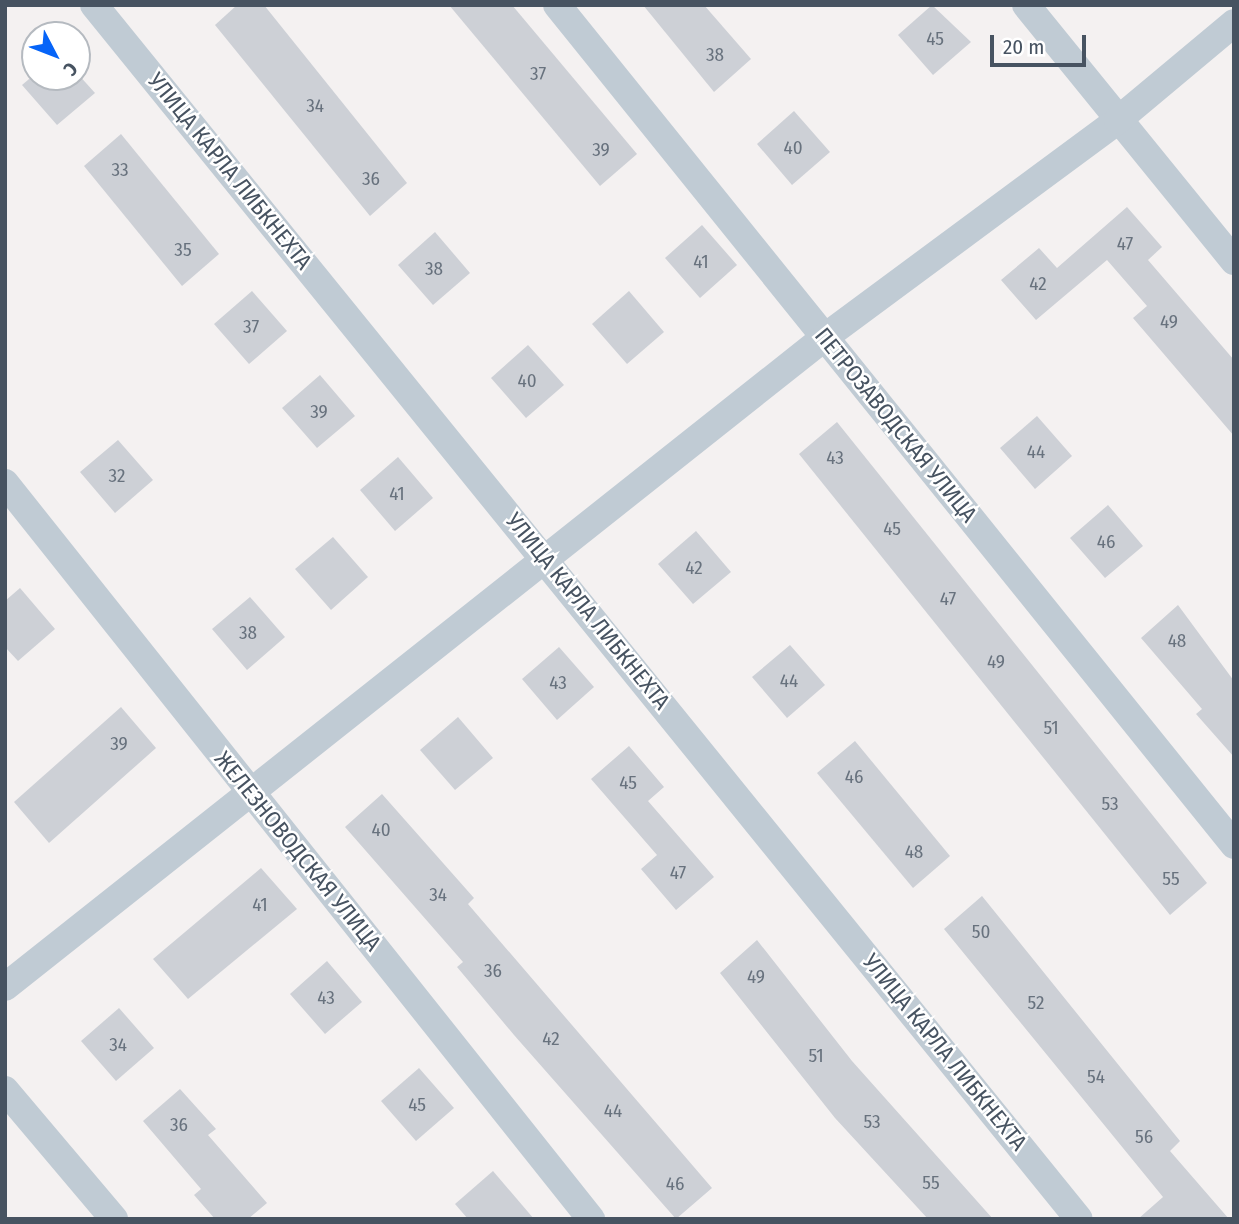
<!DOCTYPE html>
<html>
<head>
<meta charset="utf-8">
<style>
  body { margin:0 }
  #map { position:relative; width:1239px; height:1224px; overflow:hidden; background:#f4f1f1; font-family:"Fira Sans Condensed",sans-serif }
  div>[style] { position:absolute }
  .building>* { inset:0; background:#cdd0d6 }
  .minor>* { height:28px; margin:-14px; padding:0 14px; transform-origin:14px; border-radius:14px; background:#c0cbd4 }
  span { translate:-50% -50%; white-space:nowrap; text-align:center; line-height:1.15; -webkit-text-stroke:5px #fff; paint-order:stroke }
  .number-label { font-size:19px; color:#68727e }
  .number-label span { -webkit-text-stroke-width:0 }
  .street-label { font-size:23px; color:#475361 }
  .frame { position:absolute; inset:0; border:7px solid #475361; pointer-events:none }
  .north { position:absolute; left:21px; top:21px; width:70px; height:70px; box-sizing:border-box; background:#fff; border:2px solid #b5bac0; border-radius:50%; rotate:132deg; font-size:19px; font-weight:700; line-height:28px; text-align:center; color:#475361 }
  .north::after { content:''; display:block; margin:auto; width:24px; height:32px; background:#0664f8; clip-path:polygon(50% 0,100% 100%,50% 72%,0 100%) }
  .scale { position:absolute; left:990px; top:35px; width:96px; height:32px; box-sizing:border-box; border:4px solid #475361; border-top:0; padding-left:9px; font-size:21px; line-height:24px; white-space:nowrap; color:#475361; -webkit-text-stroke:5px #fff; paint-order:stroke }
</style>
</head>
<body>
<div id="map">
  <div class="building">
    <i style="clip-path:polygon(237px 5px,264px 5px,407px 183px,370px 216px,215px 25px)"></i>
    <i style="clip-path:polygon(449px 5px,512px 5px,637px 154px,600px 186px)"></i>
    <i style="clip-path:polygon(643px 5px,704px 5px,751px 59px,714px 92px)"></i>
    <i style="clip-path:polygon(932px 5px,971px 42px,933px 75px,898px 35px)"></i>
    <i style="clip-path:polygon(77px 73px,95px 93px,57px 125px,22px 85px,35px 74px)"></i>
    <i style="clip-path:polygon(794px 111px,830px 152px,792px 185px,757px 144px)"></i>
    <i style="clip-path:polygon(121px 134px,219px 254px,182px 286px,84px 166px)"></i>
    <i style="clip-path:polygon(1127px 207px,1162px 247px,1148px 260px,1234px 360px,1234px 436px,1133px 318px,1147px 306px,1107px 260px,1036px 320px,1001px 280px,1039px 248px,1057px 268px)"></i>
    <i style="clip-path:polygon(702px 225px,737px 265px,700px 298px,665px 258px)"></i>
    <i style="clip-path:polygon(435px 232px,470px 273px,433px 305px,398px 265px)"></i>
    <i style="clip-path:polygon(252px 291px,287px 331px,249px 364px,214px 324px)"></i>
    <i style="clip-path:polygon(629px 291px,664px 332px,627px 364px,592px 324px)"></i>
    <i style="clip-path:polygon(528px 345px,564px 385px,526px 418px,491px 378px)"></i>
    <i style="clip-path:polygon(320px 375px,355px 416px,317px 448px,282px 408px)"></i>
    <i style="clip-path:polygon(1037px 416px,1072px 456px,1035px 489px,1000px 448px)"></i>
    <i style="clip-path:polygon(837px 422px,1207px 883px,1170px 915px,799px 454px)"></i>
    <i style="clip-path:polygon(118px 440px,153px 480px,115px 513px,80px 472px)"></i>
    <i style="clip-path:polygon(398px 457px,433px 498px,395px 531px,360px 490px)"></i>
    <i style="clip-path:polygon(1108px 505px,1143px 546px,1105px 578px,1070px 538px)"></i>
    <i style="clip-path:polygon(696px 531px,731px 572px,693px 604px,658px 564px)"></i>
    <i style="clip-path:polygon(333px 537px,368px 577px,331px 610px,295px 569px)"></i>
    <i style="clip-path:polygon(20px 588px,55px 629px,18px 661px,5px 647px,5px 601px)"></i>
    <i style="clip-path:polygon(250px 597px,285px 637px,247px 670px,212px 629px)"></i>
    <i style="clip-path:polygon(1178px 605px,1234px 681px,1234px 757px,1196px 714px,1202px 709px,1141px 638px)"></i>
    <i style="clip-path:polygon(790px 645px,825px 685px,787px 718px,752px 677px)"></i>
    <i style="clip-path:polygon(559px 647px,594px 687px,557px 720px,522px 679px)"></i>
    <i style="clip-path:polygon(121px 707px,156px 748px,49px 843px,14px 802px)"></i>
    <i style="clip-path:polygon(458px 717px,493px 758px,455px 790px,420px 750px)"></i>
    <i style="clip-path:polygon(855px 741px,950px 856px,913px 888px,817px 773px)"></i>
    <i style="clip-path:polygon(629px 746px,664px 787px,648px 801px,714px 877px,676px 910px,641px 869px,657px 855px,591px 779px)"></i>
    <i style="clip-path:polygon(382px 794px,474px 898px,468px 904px,712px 1188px,676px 1219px,514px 1035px,457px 967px,463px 962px,345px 827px)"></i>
    <i style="clip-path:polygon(261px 868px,297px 909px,188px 999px,153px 959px)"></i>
    <i style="clip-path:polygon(982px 896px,1180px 1141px,1170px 1151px,1229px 1219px,1138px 1219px,1163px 1197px,944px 929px)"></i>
    <i style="clip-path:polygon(757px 940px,852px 1061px,993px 1219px,928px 1219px,835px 1118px,720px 973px)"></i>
    <i style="clip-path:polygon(327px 961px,362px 1002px,325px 1034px,290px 994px)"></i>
    <i style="clip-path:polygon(119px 1008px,154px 1048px,116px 1081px,81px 1041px)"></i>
    <i style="clip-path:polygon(419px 1068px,454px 1108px,416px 1141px,381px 1101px)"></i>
    <i style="clip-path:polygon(180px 1089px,216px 1129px,208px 1135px,267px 1203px,248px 1219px,215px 1219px,194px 1195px,201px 1189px,143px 1121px)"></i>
    <i style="clip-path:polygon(493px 1171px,534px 1219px,468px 1219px,455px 1204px)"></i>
  </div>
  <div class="minor">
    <i style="left:94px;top:5px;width:1563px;rotate:50.95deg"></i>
    <i style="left:557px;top:5px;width:1079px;rotate:51.13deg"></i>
    <i style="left:1026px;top:5px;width:330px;rotate:50.9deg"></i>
    <i style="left:5px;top:483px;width:941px;rotate:51.47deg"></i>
    <i style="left:5px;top:987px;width:1046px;rotate:-38.4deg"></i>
    <i style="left:825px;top:337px;width:365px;rotate:-36.5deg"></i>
    <i style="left:1118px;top:120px;width:151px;rotate:-39.9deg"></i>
    <i style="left:5px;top:1090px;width:169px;rotate:49.8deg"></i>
  </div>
  <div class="number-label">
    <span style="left:935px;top:39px">45</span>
    <span style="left:715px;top:55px">38</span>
    <span style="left:538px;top:74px">37</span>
    <span style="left:315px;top:106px">34</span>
    <span style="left:793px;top:148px">40</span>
    <span style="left:601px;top:150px">39</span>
    <span style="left:120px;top:170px">33</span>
    <span style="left:371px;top:179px">36</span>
    <span style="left:1125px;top:244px">47</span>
    <span style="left:183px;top:250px">35</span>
    <span style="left:701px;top:262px">41</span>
    <span style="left:434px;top:269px">38</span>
    <span style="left:1038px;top:284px">42</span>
    <span style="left:1169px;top:322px">49</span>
    <span style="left:251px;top:327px">37</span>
    <span style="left:527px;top:381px">40</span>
    <span style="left:319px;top:412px">39</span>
    <span style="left:1036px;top:452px">44</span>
    <span style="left:835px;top:458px">43</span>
    <span style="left:117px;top:476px">32</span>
    <span style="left:397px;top:494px">41</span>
    <span style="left:892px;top:529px">45</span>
    <span style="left:1106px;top:542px">46</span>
    <span style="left:694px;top:568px">42</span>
    <span style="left:948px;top:599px">47</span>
    <span style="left:248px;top:633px">38</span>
    <span style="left:1177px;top:641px">48</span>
    <span style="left:996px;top:662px">49</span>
    <span style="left:789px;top:681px">44</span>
    <span style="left:558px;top:683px">43</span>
    <span style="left:1051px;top:728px">51</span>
    <span style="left:119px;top:744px">39</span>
    <span style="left:854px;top:777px">46</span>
    <span style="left:628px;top:783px">45</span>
    <span style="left:1110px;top:804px">53</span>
    <span style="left:381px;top:830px">40</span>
    <span style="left:914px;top:852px">48</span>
    <span style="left:678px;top:873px">47</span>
    <span style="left:1171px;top:879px">55</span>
    <span style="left:438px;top:895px">34</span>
    <span style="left:260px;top:905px">41</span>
    <span style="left:981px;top:932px">50</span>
    <span style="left:493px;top:971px">36</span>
    <span style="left:756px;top:977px">49</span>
    <span style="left:326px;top:998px">43</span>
    <span style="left:1036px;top:1003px">52</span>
    <span style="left:551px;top:1039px">42</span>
    <span style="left:118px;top:1045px">34</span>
    <span style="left:816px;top:1056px">51</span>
    <span style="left:1096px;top:1077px">54</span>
    <span style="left:417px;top:1105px">45</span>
    <span style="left:613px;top:1111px">44</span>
    <span style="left:872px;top:1122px">53</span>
    <span style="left:179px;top:1125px">36</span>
    <span style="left:1144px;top:1137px">56</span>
    <span style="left:931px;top:1183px">55</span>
    <span style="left:675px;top:1184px">46</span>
  </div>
  <div class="street-label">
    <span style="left:230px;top:171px;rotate:51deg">УЛИЦА КАРЛА ЛИБКНЕХТА</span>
    <span style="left:896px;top:425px;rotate:51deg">ПЕТРОЗАВОДСКАЯ УЛИЦА</span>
    <span style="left:588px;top:611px;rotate:51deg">УЛИЦА КАРЛА ЛИБКНЕХТА</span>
    <span style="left:298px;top:851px;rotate:51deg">ЖЕЛЕЗНОВОДСКАЯ УЛИЦА</span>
    <span style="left:945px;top:1052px;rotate:51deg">УЛИЦА КАРЛА ЛИБКНЕХТА</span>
  </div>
  <div class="frame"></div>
  <div class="north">С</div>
  <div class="scale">20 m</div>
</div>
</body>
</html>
